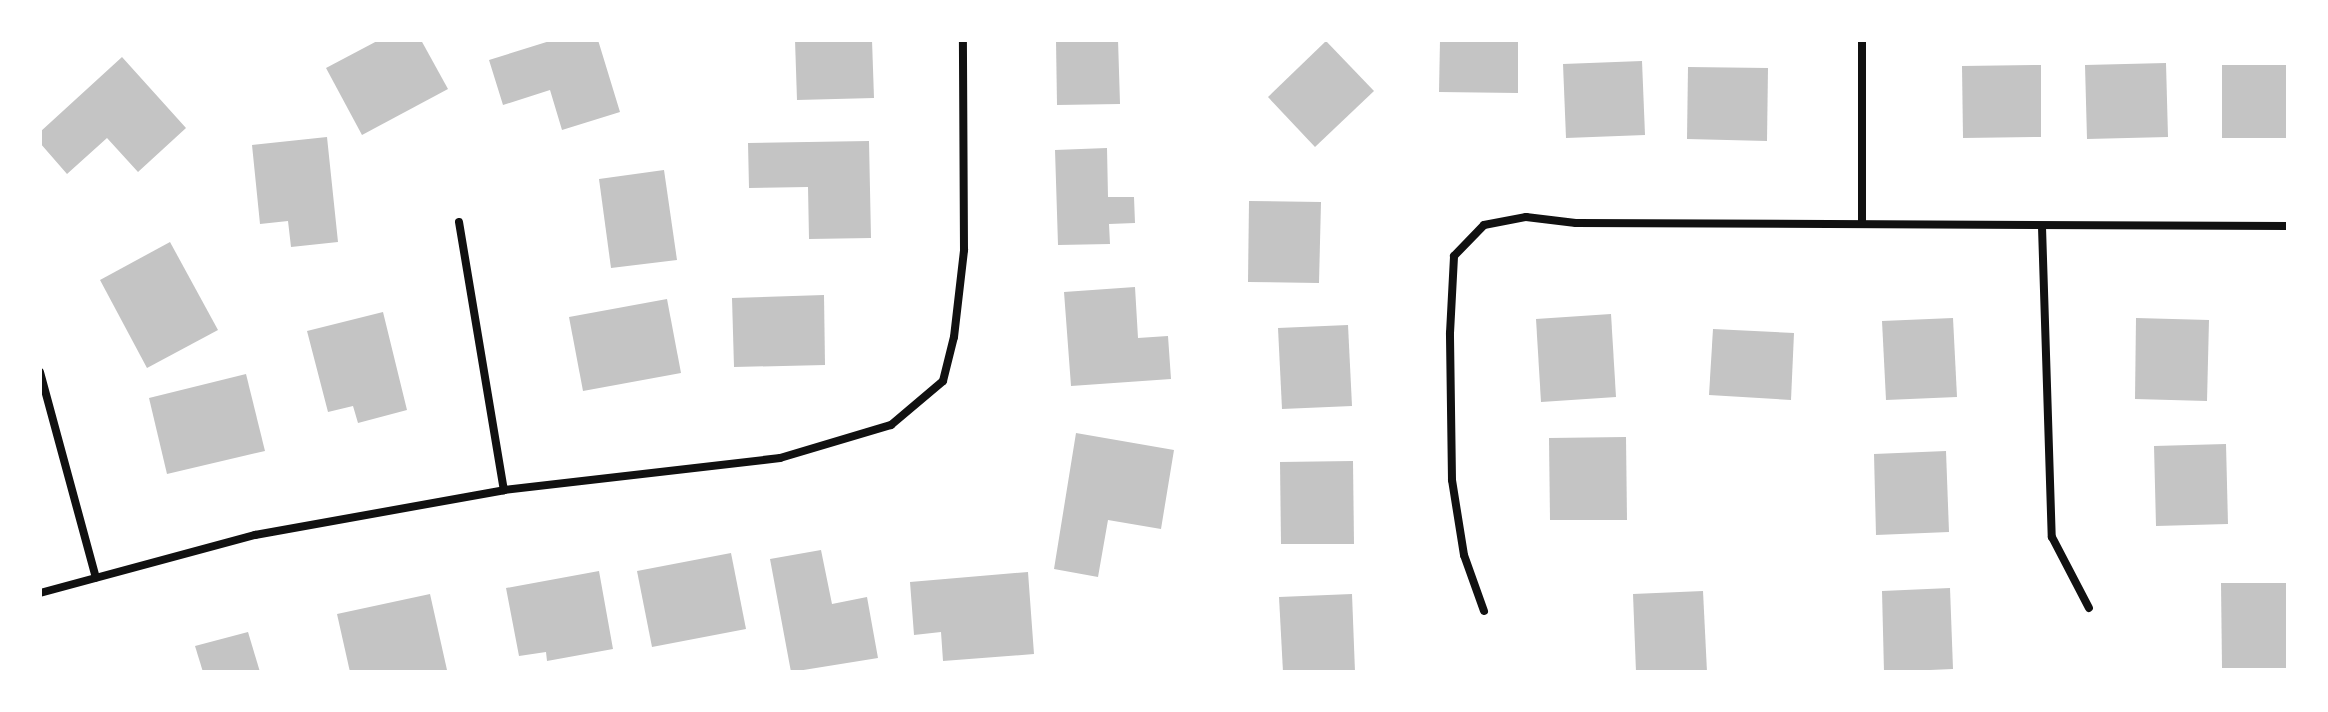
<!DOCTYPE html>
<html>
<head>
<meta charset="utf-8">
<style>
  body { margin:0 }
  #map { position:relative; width:2328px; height:712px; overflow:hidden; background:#fff; font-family:"Roboto Serif",serif }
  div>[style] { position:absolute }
  .building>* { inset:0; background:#c4c4c4 }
  .minor>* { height:8px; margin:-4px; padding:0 4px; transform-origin:4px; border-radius:4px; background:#111 }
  span { translate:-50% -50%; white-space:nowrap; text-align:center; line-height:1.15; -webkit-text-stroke:6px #fff; paint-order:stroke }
  .frame { position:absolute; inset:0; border:42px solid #fff; pointer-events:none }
</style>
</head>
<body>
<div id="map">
  <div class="building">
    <i style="clip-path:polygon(379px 40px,421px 40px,448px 89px,362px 135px,326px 68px)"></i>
    <i style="clip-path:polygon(553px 40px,598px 40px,620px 112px,562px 130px,550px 90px,503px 105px,489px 60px)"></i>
    <i style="clip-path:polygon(795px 40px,872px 40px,874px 98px,797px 100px)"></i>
    <i style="clip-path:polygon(1056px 40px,1118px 40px,1120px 104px,1057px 105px)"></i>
    <i style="clip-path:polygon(1440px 40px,1518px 40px,1518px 93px,1439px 92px)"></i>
    <i style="clip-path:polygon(1326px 41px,1374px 91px,1315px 147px,1268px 97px)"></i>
    <i style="clip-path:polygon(122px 57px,186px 128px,138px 172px,107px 138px,67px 174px,40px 143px,40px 132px)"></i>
    <i style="clip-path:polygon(1642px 61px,1645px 135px,1566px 138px,1563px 64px)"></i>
    <i style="clip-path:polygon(2166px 63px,2168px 137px,2087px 139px,2085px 65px)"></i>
    <i style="clip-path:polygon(2041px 65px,2041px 137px,1963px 138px,1962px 66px)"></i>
    <i style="clip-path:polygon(2222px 65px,2288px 65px,2288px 138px,2222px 138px)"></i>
    <i style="clip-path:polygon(1688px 67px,1768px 68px,1767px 141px,1687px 139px)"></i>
    <i style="clip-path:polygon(327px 137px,338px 242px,291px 247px,288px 221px,260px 224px,252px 145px)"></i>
    <i style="clip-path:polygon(869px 141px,871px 238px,809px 239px,808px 187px,749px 188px,748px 143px)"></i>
    <i style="clip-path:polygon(1107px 148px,1108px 197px,1134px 197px,1135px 223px,1109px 224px,1110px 244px,1058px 245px,1055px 150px)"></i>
    <i style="clip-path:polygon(664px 170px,677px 260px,611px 268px,599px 179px)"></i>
    <i style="clip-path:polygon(1249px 201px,1321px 202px,1319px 283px,1248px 282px)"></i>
    <i style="clip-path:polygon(170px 242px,218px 330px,147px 368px,100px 280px)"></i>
    <i style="clip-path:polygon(1135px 287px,1138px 338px,1168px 336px,1171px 379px,1071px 386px,1064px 292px)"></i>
    <i style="clip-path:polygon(824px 295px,825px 365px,734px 367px,732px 298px)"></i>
    <i style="clip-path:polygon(667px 299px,681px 373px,583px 391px,569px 317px)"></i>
    <i style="clip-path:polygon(383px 312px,407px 410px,358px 423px,353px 406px,328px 412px,307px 331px)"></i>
    <i style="clip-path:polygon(1611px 314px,1616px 397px,1541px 402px,1536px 319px)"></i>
    <i style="clip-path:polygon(1953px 318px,1957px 397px,1886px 400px,1882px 321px)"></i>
    <i style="clip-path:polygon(2136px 318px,2209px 320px,2207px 401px,2135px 399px)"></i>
    <i style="clip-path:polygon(1348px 325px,1352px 406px,1282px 409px,1278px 328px)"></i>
    <i style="clip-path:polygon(1713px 329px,1794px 333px,1791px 400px,1709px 395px)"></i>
    <i style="clip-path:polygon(246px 374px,265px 451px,167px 474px,149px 398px)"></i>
    <i style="clip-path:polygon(1076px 433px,1174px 450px,1161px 529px,1108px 520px,1098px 577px,1054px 569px)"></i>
    <i style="clip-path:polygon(1626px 437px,1627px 520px,1550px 520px,1549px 438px)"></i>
    <i style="clip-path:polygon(2226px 444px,2228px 524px,2156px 526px,2154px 446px)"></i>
    <i style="clip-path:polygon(1946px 451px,1949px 532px,1876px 535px,1874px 454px)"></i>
    <i style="clip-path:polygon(1353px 461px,1354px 544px,1281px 544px,1280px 462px)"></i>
    <i style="clip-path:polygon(821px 550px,832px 604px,867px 597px,878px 658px,791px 672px,770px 559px)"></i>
    <i style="clip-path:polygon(731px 553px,746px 629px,652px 647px,637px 571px)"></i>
    <i style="clip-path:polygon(599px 571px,613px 649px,547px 661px,546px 652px,519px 656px,506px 588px)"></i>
    <i style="clip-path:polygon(1028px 572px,1034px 654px,943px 661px,941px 632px,914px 635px,910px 582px)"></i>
    <i style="clip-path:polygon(2221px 583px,2288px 583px,2288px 668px,2222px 668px)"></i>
    <i style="clip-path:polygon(1950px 588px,1953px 669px,1884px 672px,1882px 591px)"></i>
    <i style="clip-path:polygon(1703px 591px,1707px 672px,1636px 672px,1633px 594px)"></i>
    <i style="clip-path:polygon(430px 594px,447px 670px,350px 672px,337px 614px)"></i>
    <i style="clip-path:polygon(1352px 594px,1355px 672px,1283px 672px,1279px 597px)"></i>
    <i style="clip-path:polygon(248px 632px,260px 672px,203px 672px,195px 646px)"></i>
  </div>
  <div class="minor">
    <i style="left:1862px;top:40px;width:184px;rotate:90deg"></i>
    <i style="left:459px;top:222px;width:272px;rotate:80.5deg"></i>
    <i style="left:2042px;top:227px;width:310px;rotate:88.2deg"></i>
    <i style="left:2052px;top:537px;width:80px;rotate:62.5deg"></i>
    <i style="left:40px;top:372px;width:213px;rotate:74.8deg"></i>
    <i style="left:40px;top:593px;width:223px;rotate:-15.1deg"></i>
    <i style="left:255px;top:535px;width:253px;rotate:-10.2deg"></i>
    <i style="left:504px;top:490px;width:278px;rotate:-6.6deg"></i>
    <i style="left:780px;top:458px;width:116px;rotate:-16.6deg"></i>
    <i style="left:891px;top:425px;width:68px;rotate:-40.2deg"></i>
    <i style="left:943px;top:381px;width:45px;rotate:-76deg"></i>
    <i style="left:954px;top:337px;width:88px;rotate:-83.4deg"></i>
    <i style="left:964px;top:250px;width:210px;rotate:-90.3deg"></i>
    <i style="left:1484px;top:611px;width:59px;rotate:-109.7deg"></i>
    <i style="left:1464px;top:555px;width:76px;rotate:-99.1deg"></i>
    <i style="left:1452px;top:480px;width:147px;rotate:-90.8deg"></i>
    <i style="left:1450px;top:333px;width:77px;rotate:-87deg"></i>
    <i style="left:1454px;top:256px;width:43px;rotate:-45.9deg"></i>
    <i style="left:1484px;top:225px;width:43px;rotate:-10.8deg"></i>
    <i style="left:1526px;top:217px;width:50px;rotate:6.8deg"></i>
    <i style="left:1576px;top:223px;width:712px;rotate:0.24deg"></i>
  </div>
  <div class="frame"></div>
</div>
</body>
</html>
